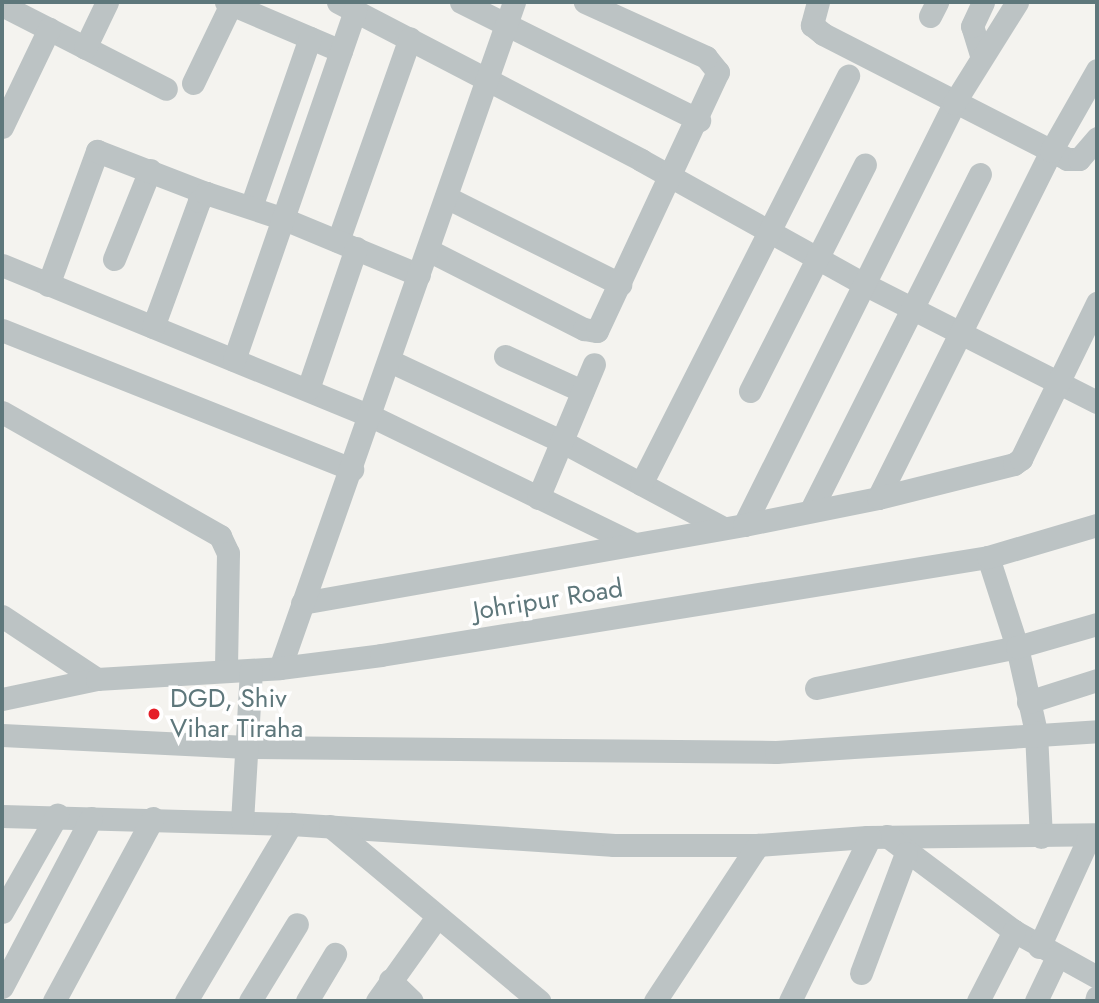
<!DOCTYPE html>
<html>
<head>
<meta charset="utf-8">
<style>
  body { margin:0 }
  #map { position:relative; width:1099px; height:1003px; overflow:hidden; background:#f4f3ef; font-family:Jost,sans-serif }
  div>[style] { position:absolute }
  .minor>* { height:23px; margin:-11.5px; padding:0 11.5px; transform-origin:11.5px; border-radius:11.5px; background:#bcc3c4 }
  .dots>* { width:19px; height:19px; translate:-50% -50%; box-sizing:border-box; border:4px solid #fff; border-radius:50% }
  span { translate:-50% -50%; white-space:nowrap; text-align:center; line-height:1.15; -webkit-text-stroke:7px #fff; paint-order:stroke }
  .street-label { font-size:26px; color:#5e777b }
  .poi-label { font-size:26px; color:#5e777b }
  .left { translate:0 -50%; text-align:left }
  .frame { position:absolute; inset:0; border:4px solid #5e777b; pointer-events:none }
</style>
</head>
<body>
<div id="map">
  <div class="minor">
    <i style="left:226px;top:2px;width:125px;rotate:23.1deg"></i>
    <i style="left:338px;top:2px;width:342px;rotate:27.5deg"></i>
    <i style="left:641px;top:160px;width:255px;rotate:29.1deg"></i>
    <i style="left:864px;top:284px;width:261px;rotate:26.9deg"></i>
    <i style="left:461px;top:2px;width:266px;rotate:26.4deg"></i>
    <i style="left:818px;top:2px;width:24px;rotate:105deg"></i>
    <i style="left:812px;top:25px;width:14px;rotate:39deg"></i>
    <i style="left:823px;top:34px;width:274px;rotate:27.1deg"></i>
    <i style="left:1067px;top:159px;width:12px"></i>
    <i style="left:1079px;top:159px;width:28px;rotate:-49deg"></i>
    <i style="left:2px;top:5px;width:184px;rotate:27.1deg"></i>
    <i style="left:930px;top:16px;width:16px;rotate:-63deg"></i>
    <i style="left:85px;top:48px;width:51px;rotate:-64.4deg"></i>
    <i style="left:981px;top:55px;width:30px;rotate:-107deg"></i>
    <i style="left:972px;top:26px;width:26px;rotate:-65deg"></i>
    <i style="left:193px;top:83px;width:88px;rotate:-64.3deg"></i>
    <i style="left:2px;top:127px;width:109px;rotate:-64.4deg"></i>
    <i style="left:446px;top:197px;width:195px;rotate:26.6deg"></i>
    <i style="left:251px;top:207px;width:179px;rotate:-70.8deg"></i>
    <i style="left:338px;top:241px;width:215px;rotate:-70.5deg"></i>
    <i style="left:428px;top:250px;width:175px;rotate:26.9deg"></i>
    <i style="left:584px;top:329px;width:13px;rotate:9deg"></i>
    <i style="left:597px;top:331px;width:286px;rotate:-65deg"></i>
    <i style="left:718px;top:72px;width:19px;rotate:-129deg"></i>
    <i style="left:706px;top:57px;width:133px;rotate:-155.6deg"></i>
    <i style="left:114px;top:259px;width:96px;rotate:-68deg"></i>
    <i style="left:2px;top:265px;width:399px;rotate:22.3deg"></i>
    <i style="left:371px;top:416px;width:293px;rotate:25.9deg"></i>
    <i style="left:48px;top:285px;width:143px;rotate:-69.9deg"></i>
    <i style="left:97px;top:151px;width:117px;rotate:21.1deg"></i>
    <i style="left:153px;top:327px;width:134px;rotate:-69.9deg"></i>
    <i style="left:199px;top:201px;width:11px;rotate:-49deg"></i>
    <i style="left:206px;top:193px;width:82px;rotate:18.4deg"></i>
    <i style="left:284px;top:219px;width:146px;rotate:22.5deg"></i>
    <i style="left:2px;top:330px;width:377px;rotate:21.7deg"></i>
    <i style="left:505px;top:356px;width:85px;rotate:24.4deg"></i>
    <i style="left:234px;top:360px;width:370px;rotate:-70.9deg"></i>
    <i style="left:390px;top:361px;width:189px;rotate:25.1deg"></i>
    <i style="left:561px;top:441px;width:184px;rotate:28.2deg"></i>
    <i style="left:308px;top:389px;width:149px;rotate:-71.2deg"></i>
    <i style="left:750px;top:391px;width:254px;rotate:-63.1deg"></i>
    <i style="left:2px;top:412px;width:251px;rotate:29.6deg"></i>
    <i style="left:220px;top:536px;width:19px;rotate:65deg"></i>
    <i style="left:228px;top:553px;width:118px;rotate:91deg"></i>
    <i style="left:641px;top:484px;width:458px;rotate:-63.1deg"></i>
    <i style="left:538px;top:498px;width:145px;rotate:-67.3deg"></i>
    <i style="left:878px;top:498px;width:388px;rotate:-63.5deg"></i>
    <i style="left:1051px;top:151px;width:93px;rotate:-60.4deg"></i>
    <i style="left:811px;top:510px;width:376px;rotate:-63.3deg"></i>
    <i style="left:744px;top:525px;width:471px;rotate:-63.5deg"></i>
    <i style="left:954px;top:103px;width:119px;rotate:-58deg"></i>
    <i style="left:988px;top:557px;width:95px;rotate:72.1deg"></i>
    <i style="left:1017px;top:647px;width:87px;rotate:77.4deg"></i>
    <i style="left:1036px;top:732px;width:105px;rotate:87.3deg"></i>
    <i style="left:302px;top:603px;width:449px;rotate:-10deg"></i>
    <i style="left:744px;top:525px;width:137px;rotate:-11.4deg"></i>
    <i style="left:878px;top:498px;width:140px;rotate:-14deg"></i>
    <i style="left:1014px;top:464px;width:9px;rotate:-36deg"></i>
    <i style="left:1021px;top:459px;width:174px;rotate:-64deg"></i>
    <i style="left:2px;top:616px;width:114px;rotate:33.6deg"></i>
    <i style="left:280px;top:668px;width:706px;rotate:-70.64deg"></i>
    <i style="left:816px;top:688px;width:205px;rotate:-11.5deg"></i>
    <i style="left:1017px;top:647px;width:83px;rotate:-16deg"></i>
    <i style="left:2px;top:699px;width:97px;rotate:-11.9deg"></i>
    <i style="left:97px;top:679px;width:183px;rotate:-3.4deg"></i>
    <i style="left:280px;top:668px;width:102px;rotate:-7.3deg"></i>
    <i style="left:381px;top:655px;width:615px;rotate:-9.17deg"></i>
    <i style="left:988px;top:557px;width:114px;rotate:-16.4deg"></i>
    <i style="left:1028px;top:702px;width:72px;rotate:-17.7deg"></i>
    <i style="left:2px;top:735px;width:245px;rotate:2.8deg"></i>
    <i style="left:247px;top:747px;width:529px;rotate:0.54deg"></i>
    <i style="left:776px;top:752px;width:322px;rotate:-3.7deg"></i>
    <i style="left:2px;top:816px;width:289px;rotate:1.6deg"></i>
    <i style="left:291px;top:824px;width:324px;rotate:3.7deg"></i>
    <i style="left:614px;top:845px;width:144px"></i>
    <i style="left:758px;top:845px;width:109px;rotate:-4.2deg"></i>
    <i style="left:867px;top:837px;width:230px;rotate:-0.7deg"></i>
    <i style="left:242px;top:822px;width:152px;rotate:-86.6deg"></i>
    <i style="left:330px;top:826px;width:273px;rotate:39.9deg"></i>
    <i style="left:887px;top:836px;width:159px;rotate:36.8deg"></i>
    <i style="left:1014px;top:931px;width:95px;rotate:29deg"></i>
    <i style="left:2px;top:912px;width:112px;rotate:-60.4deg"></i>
    <i style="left:1039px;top:947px;width:123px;rotate:-65.5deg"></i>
    <i style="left:861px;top:973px;width:128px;rotate:-69.4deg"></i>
    <i style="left:390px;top:980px;width:30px;rotate:44deg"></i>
    <i style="left:2px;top:987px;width:191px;rotate:-62.2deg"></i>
    <i style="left:54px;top:1001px;width:208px;rotate:-61.6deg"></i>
    <i style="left:186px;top:1001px;width:206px;rotate:-59.3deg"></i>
    <i style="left:250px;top:1001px;width:90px;rotate:-58.6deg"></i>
    <i style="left:307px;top:1001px;width:55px;rotate:-59.2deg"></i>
    <i style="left:377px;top:1001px;width:103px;rotate:-54.5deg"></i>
    <i style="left:655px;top:1001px;width:187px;rotate:-56.6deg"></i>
    <i style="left:790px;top:1001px;width:182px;rotate:-64deg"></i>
    <i style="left:978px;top:1001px;width:79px;rotate:-62.8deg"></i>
    <i style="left:1036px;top:1001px;width:49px;rotate:-64.5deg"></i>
    <i style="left:1096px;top:1001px;width:4px;rotate:-76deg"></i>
  </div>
  <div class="dots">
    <i style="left:154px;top:714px;background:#e51e27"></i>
  </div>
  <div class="street-label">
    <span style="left:548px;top:600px;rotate:-9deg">Johripur Road</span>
  </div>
  <div class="poi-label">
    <span class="left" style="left:170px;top:714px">DGD, Shiv<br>Vihar Tiraha</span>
  </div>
  <div class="frame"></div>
</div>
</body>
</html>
